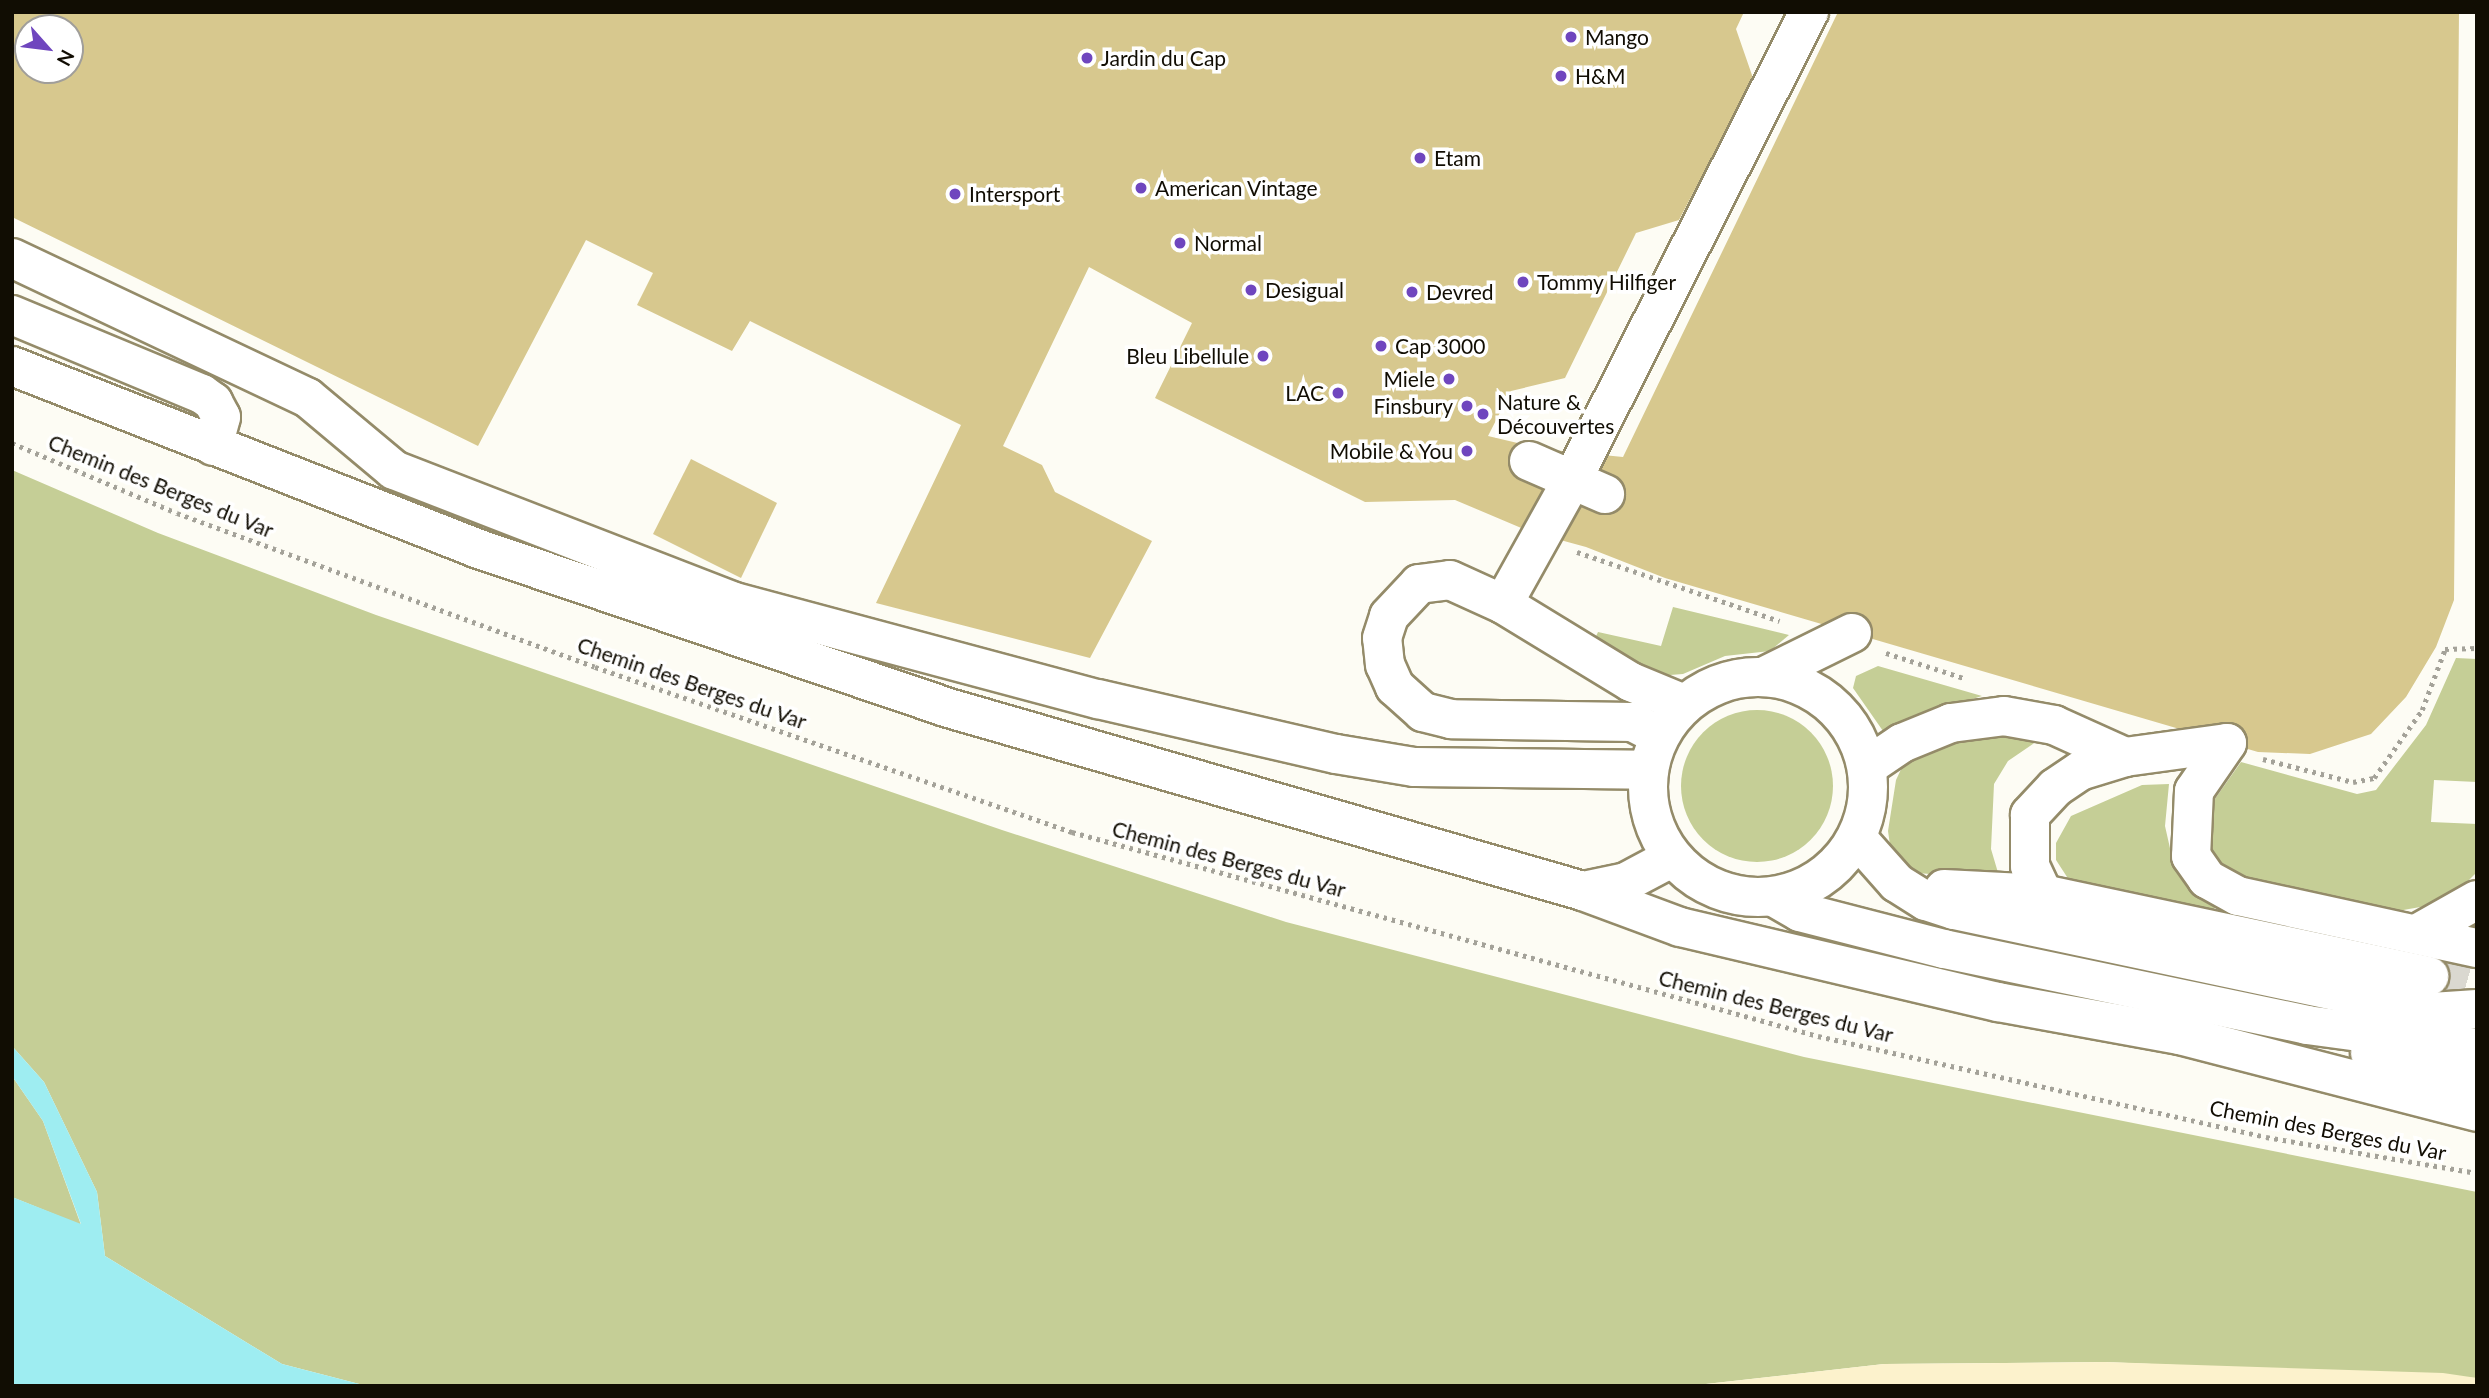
<!DOCTYPE html>
<html>
<head>
<meta charset="utf-8">
<style>
  body { margin:0 }
  #map { position:relative; width:2489px; height:1398px; overflow:hidden; background:#fdfcf4; font-family:Lato,sans-serif }
  div>[style] { position:absolute }
  .green>* { inset:0; background:#c5ce96 }
  .round { border-radius:50% }
  .sand>* { inset:0; background:#fcf2cc }
  .water>* { inset:0; background:#9eedf1 }
  .building>* { inset:0; background:#d7c88e }
  .minor-tunnel>* { height:38px; margin-top:-19px; transform-origin:0; background:repeating-linear-gradient(90deg,#dad8d0 0 38px,transparent 0 57px) }
  .path>* { height:4.5px; margin-top:-2.25px; transform-origin:0; background:repeating-linear-gradient(90deg,#a4a299 0 3.5px,transparent 0 8.5px) }
  .roads { filter:drop-shadow(2px 0 #948b69) drop-shadow(-2px 0 #948b69) drop-shadow(0 2px #948b69) drop-shadow(0 -2px #948b69) }
  .minor>* { height:38px; margin:-19px; padding:0 19px; transform-origin:19px; border-radius:19px; background:#fff }
  .minor>.ring { margin:-19px; padding:0; box-sizing:content-box; background:none; border:38px solid #fff; border-radius:50% }
  .dots>* { width:19px; height:19px; translate:-50% -50%; box-sizing:border-box; border:4px solid #fff; border-radius:50% }
  span { translate:-50% -50%; white-space:nowrap; text-align:center; line-height:1.15; -webkit-text-stroke:7px #fff; paint-order:stroke }
  .poi-label { font-size:21px; color:#110d03 }
  .left { translate:0 -50%; text-align:left }
  .right { translate:-100% -50%; text-align:right }
  .street-label { font-size:21px; color:#110d03 }
  .frame { position:absolute; inset:0; border:14px solid #110d03; pointer-events:none }
  .north { position:absolute; left:14px; top:14px; width:70px; height:70px; box-sizing:border-box; background:#fff; border:2px solid #a09e9a; border-radius:50%; rotate:118deg; font-size:19px; font-weight:700; line-height:28px; text-align:center; color:#110d03 }
  .north::after { content:''; display:block; margin:auto; width:24px; height:32px; background:#6f46be; clip-path:polygon(50% 0,100% 100%,50% 72%,0 100%) }
</style>
</head>
<body>
<div id="map">
  <div class="green">
    <i style="clip-path:polygon(12px 470px,158px 533px,376px 615px,1002px 830px,1286px 922px,1804px 1057px,2477px 1192px,2477px 1378px,2105px 1362px,1884px 1364px,1688px 1386px,367px 1386px,282px 1364px,105px 1256px,97px 1192px,44px 1082px,12px 1046px)"></i>
    <i style="clip-path:polygon(1673px 607px,1789px 635px,1770px 651px,1725px 656px,1683px 674px,1657px 676px,1592px 645px,1598px 632px,1661px 646px)"></i>
    <i style="clip-path:polygon(2456px 658px,2477px 659px,2477px 782px,2434px 780px,2431px 822px,2477px 824px,2477px 872px,2458px 891px,2426px 906px,2392px 912px,2243px 881px,2216px 862px,2207px 836px,2212px 803px,2241px 762px,2357px 794px,2376px 790px,2426px 725px)"></i>
    <i style="clip-path:polygon(1878px 666px,1982px 696px,1912px 718px,1892px 733px,1883px 731px,1853px 688px,1856px 676px)"></i>
    <i class="round" style="left:1681px;top:710px;width:152px;height:152px"></i>
    <i style="clip-path:polygon(1989px 730px,2043px 737px,2008px 761px,1994px 784px,1991px 849px,1999px 876px,1993px 879px,1917px 873px,1901px 865px,1891px 852px,1888px 831px,1896px 780px,1904px 763px,1931px 745px)"></i>
    <i style="clip-path:polygon(2169px 784px,2165px 826px,2174px 866px,2190px 891px,2215px 907px,2211px 919px,2069px 880px,2056px 860px,2056px 843px,2071px 816px,2142px 785px)"></i>
    <i style="clip-path:polygon(12px 1076px,43px 1121px,81px 1225px,12px 1197px)"></i>
  </div>
  <div class="sand">
    <i style="clip-path:polygon(2105px 1362px,2443px 1373px,2477px 1378px,2477px 1386px,1688px 1386px,1884px 1364px)"></i>
  </div>
  <div class="water">
    <i style="clip-path:polygon(12px 1046px,44px 1082px,97px 1192px,105px 1256px,282px 1364px,367px 1386px,12px 1386px,12px 1197px,81px 1224px,43px 1121px,12px 1076px)"></i>
  </div>
  <div class="building">
    <i style="clip-path:polygon(evenodd,12px 12px,1744px 12px,1736px 29px,1753px 78px,1679px 220px,1636px 233px,1565px 378px,1511px 391px,1488px 436px,1543px 449px,1623px 457px,1838px 12px,2459px 12px,2454px 600px,2436px 647px,2406px 697px,2371px 734px,2310px 754px,2258px 752px,1665px 578px,1586px 547px,1531px 532px,1455px 500px,1365px 502px,1155px 398px,1192px 323px,1089px 267px,1003px 446px,1042px 465px,1055px 492px,1152px 541px,1090px 658px,876px 603px,961px 425px,750px 321px,732px 351px,637px 305px,653px 273px,586px 240px,478px 446px,12px 217px,12px 12px,28px 28px,70px 28px,70px 70px,28px 70px,28px 28px)"></i>
    <i style="clip-path:polygon(691px 459px,777px 503px,741px 578px,653px 534px)"></i>
  </div>
  <div class="minor-tunnel">
    <i style="left:2429px;top:976px;width:50px;rotate:16.3deg"></i>
  </div>
  <div class="path">
    <i style="left:12px;top:443px;width:179px;rotate:23deg"></i>
    <i style="left:177px;top:513px;width:445px;rotate:20.2deg"></i>
    <i style="left:595px;top:667px;width:505px;rotate:19.08deg"></i>
    <i style="left:1072px;top:832px;width:773px;rotate:15.29deg"></i>
    <i style="left:1818px;top:1036px;width:459px;rotate:12.7deg"></i>
    <i style="left:2266px;top:1137px;width:214px;rotate:9.7deg"></i>
    <i style="left:1577px;top:552px;width:214px;rotate:18.8deg"></i>
    <i style="left:1886px;top:653px;width:82px;rotate:17.8deg"></i>
    <i style="left:2263px;top:759px;width:93px;rotate:14.3deg"></i>
    <i style="left:2353px;top:782px;width:21px;rotate:-11deg"></i>
    <i style="left:2374px;top:778px;width:83px;rotate:-54.8deg"></i>
    <i style="left:2422px;top:710px;width:65px;rotate:-69.3deg"></i>
    <i style="left:2445px;top:649px;width:32px;rotate:-2deg"></i>
  </div>
  <div class="roads">
    <div class="minor">
      <i style="left:12px;top:258px;width:327px;rotate:25.3deg"></i>
      <i style="left:308px;top:398px;width:112px;rotate:39.9deg"></i>
      <i style="left:394px;top:470px;width:362px;rotate:21.2deg"></i>
      <i style="left:731px;top:601px;width:380px;rotate:15deg"></i>
      <i style="left:1098px;top:699px;width:244px;rotate:13deg"></i>
      <i style="left:1336px;top:754px;width:79px;rotate:9.5deg"></i>
      <i style="left:1414px;top:767px;width:235px;rotate:0.7deg"></i>
      <i style="left:12px;top:315px;width:206px;rotate:22.6deg"></i>
      <i style="left:202px;top:394px;width:14px;rotate:36deg"></i>
      <i style="left:213px;top:402px;width:17px;rotate:62deg"></i>
      <i style="left:221px;top:417px;width:30px;rotate:105deg"></i>
      <i style="left:12px;top:366px;width:498px;rotate:21.4deg"></i>
      <i style="left:476px;top:548px;width:495px;rotate:18.7deg"></i>
      <i style="left:945px;top:707px;width:664px;rotate:16.09deg"></i>
      <i style="left:1583px;top:891px;width:103px;rotate:20.4deg"></i>
      <i style="left:1680px;top:927px;width:327px;rotate:13.3deg"></i>
      <i style="left:1998px;top:1002px;width:185px;rotate:10.3deg"></i>
      <i style="left:2180px;top:1035px;width:307px;rotate:14.5deg"></i>
      <i style="left:1529px;top:461px;width:83px;rotate:23.5deg"></i>
      <i style="left:1503px;top:604px;width:142px;rotate:-60.9deg"></i>
      <i style="left:1572px;top:480px;width:525px;rotate:-63.14deg"></i>
      <i style="left:1765px;top:676px;width:97px;rotate:-26.3deg"></i>
      <i class="ring" style="left:1648px;top:677px;width:182px;height:182px"></i>
      <i style="left:1660px;top:736px;width:30px;rotate:-153deg"></i>
      <i style="left:1633px;top:722px;width:182px;rotate:-179.1deg"></i>
      <i style="left:1451px;top:719px;width:29px;rotate:-166deg"></i>
      <i style="left:1423px;top:712px;width:38px;rotate:-138deg"></i>
      <i style="left:1395px;top:687px;width:24px;rotate:-114deg"></i>
      <i style="left:1385px;top:665px;width:27px;rotate:-96deg"></i>
      <i style="left:1382px;top:638px;width:23px;rotate:-72deg"></i>
      <i style="left:1389px;top:616px;width:44px;rotate:-46.8deg"></i>
      <i style="left:1419px;top:584px;width:31px;rotate:-7deg"></i>
      <i style="left:1450px;top:580px;width:58px;rotate:24.4deg"></i>
      <i style="left:1503px;top:604px;width:150px;rotate:31.4deg"></i>
      <i style="left:1631px;top:682px;width:57px;rotate:22.5deg"></i>
      <i style="left:2227px;top:743px;width:103px;rotate:172.2deg"></i>
      <i style="left:2125px;top:757px;width:47px;rotate:162.7deg"></i>
      <i style="left:2080px;top:771px;width:30px;rotate:146deg"></i>
      <i style="left:2055px;top:788px;width:37px;rotate:133deg"></i>
      <i style="left:2030px;top:815px;width:51px;rotate:90deg"></i>
      <i style="left:2030px;top:866px;width:31px;rotate:65deg"></i>
      <i style="left:2043px;top:894px;width:395px;rotate:12deg"></i>
      <i style="left:2227px;top:743px;width:58px;rotate:124.5deg"></i>
      <i style="left:2194px;top:791px;width:65px;rotate:92.6deg"></i>
      <i style="left:2191px;top:856px;width:28px;rotate:55deg"></i>
      <i style="left:2207px;top:879px;width:35px;rotate:29deg"></i>
      <i style="left:2238px;top:896px;width:245px;rotate:12.3deg"></i>
      <i style="left:1868px;top:766px;width:41px;rotate:-34.1deg"></i>
      <i style="left:1902px;top:743px;width:53px;rotate:-22.2deg"></i>
      <i style="left:1951px;top:723px;width:53px;rotate:-7.5deg"></i>
      <i style="left:2004px;top:716px;width:51px;rotate:10.2deg"></i>
      <i style="left:2054px;top:725px;width:78px;rotate:24.3deg"></i>
      <i style="left:1857px;top:838px;width:60px;rotate:48.4deg"></i>
      <i style="left:1897px;top:883px;width:34px;rotate:32deg"></i>
      <i style="left:1926px;top:901px;width:29px;rotate:18deg"></i>
      <i style="left:1954px;top:910px;width:489px;rotate:12deg"></i>
      <i style="left:2432px;top:1012px;width:45px;rotate:-3.8deg"></i>
      <i style="left:1944px;top:889px;width:99px;rotate:2.9deg"></i>
      <i style="left:1583px;top:891px;width:44px;rotate:-11.8deg"></i>
      <i style="left:1626px;top:882px;width:53px;rotate:-28deg"></i>
      <i style="left:1774px;top:897px;width:30px;rotate:30deg"></i>
      <i style="left:1800px;top:912px;width:149px;rotate:14.4deg"></i>
      <i style="left:1944px;top:949px;width:371px;rotate:11.8deg"></i>
      <i style="left:2307px;top:1025px;width:172px;rotate:7.7deg"></i>
      <i style="left:2420px;top:932px;width:65px;rotate:-29.3deg"></i>
      <i style="left:2370px;top:1053px;width:111px;rotate:15.7deg"></i>
    </div>
  </div>
  <div class="dots">
    <i style="left:1571px;top:37px;background:#6f46be"></i>
    <i style="left:1087px;top:58px;background:#6f46be"></i>
    <i style="left:1561px;top:76px;background:#6f46be"></i>
    <i style="left:1420px;top:158px;background:#6f46be"></i>
    <i style="left:1141px;top:188px;background:#6f46be"></i>
    <i style="left:955px;top:194px;background:#6f46be"></i>
    <i style="left:1180px;top:243px;background:#6f46be"></i>
    <i style="left:1523px;top:282px;background:#6f46be"></i>
    <i style="left:1251px;top:290px;background:#6f46be"></i>
    <i style="left:1412px;top:292px;background:#6f46be"></i>
    <i style="left:1381px;top:346px;background:#6f46be"></i>
    <i style="left:1263px;top:356px;background:#6f46be"></i>
    <i style="left:1449px;top:379px;background:#6f46be"></i>
    <i style="left:1338px;top:393px;background:#6f46be"></i>
    <i style="left:1467px;top:406px;background:#6f46be"></i>
    <i style="left:1483px;top:414px;background:#6f46be"></i>
    <i style="left:1467px;top:451px;background:#6f46be"></i>
  </div>
  <div class="poi-label">
    <span class="left" style="left:1585px;top:37px">Mango</span>
    <span class="left" style="left:1101px;top:58px">Jardin du Cap</span>
    <span class="left" style="left:1575px;top:76px">H&amp;M</span>
    <span class="left" style="left:1434px;top:158px">Etam</span>
    <span class="left" style="left:1155px;top:188px">American Vintage</span>
    <span class="left" style="left:969px;top:194px">Intersport</span>
    <span class="left" style="left:1194px;top:243px">Normal</span>
    <span class="left" style="left:1537px;top:282px">Tommy Hilfiger</span>
    <span class="left" style="left:1265px;top:290px">Desigual</span>
    <span class="left" style="left:1426px;top:292px">Devred</span>
    <span class="left" style="left:1395px;top:346px">Cap 3000</span>
    <span class="right" style="left:1249px;top:356px">Bleu Libellule</span>
    <span class="right" style="left:1435px;top:379px">Miele</span>
    <span class="right" style="left:1324px;top:393px">LAC</span>
    <span class="left" style="left:1497px;top:414px">Nature &amp;<br>Découvertes</span>
    <span class="right" style="left:1453px;top:406px">Finsbury</span>
    <span class="right" style="left:1453px;top:451px">Mobile &amp; You</span>
  </div>
  <div class="street-label">
    <span style="left:161px;top:486px;rotate:22deg">Chemin des Berges du Var</span>
    <span style="left:692px;top:683px;rotate:19deg">Chemin des Berges du Var</span>
    <span style="left:1229px;top:859px;rotate:15deg">Chemin des Berges du Var</span>
    <span style="left:1776px;top:1006px;rotate:14deg">Chemin des Berges du Var</span>
    <span style="left:2328px;top:1130px;rotate:11deg">Chemin des Berges du Var</span>
  </div>
  <div class="frame"></div>
  <div class="north">N</div>
</div>
</body>
</html>
